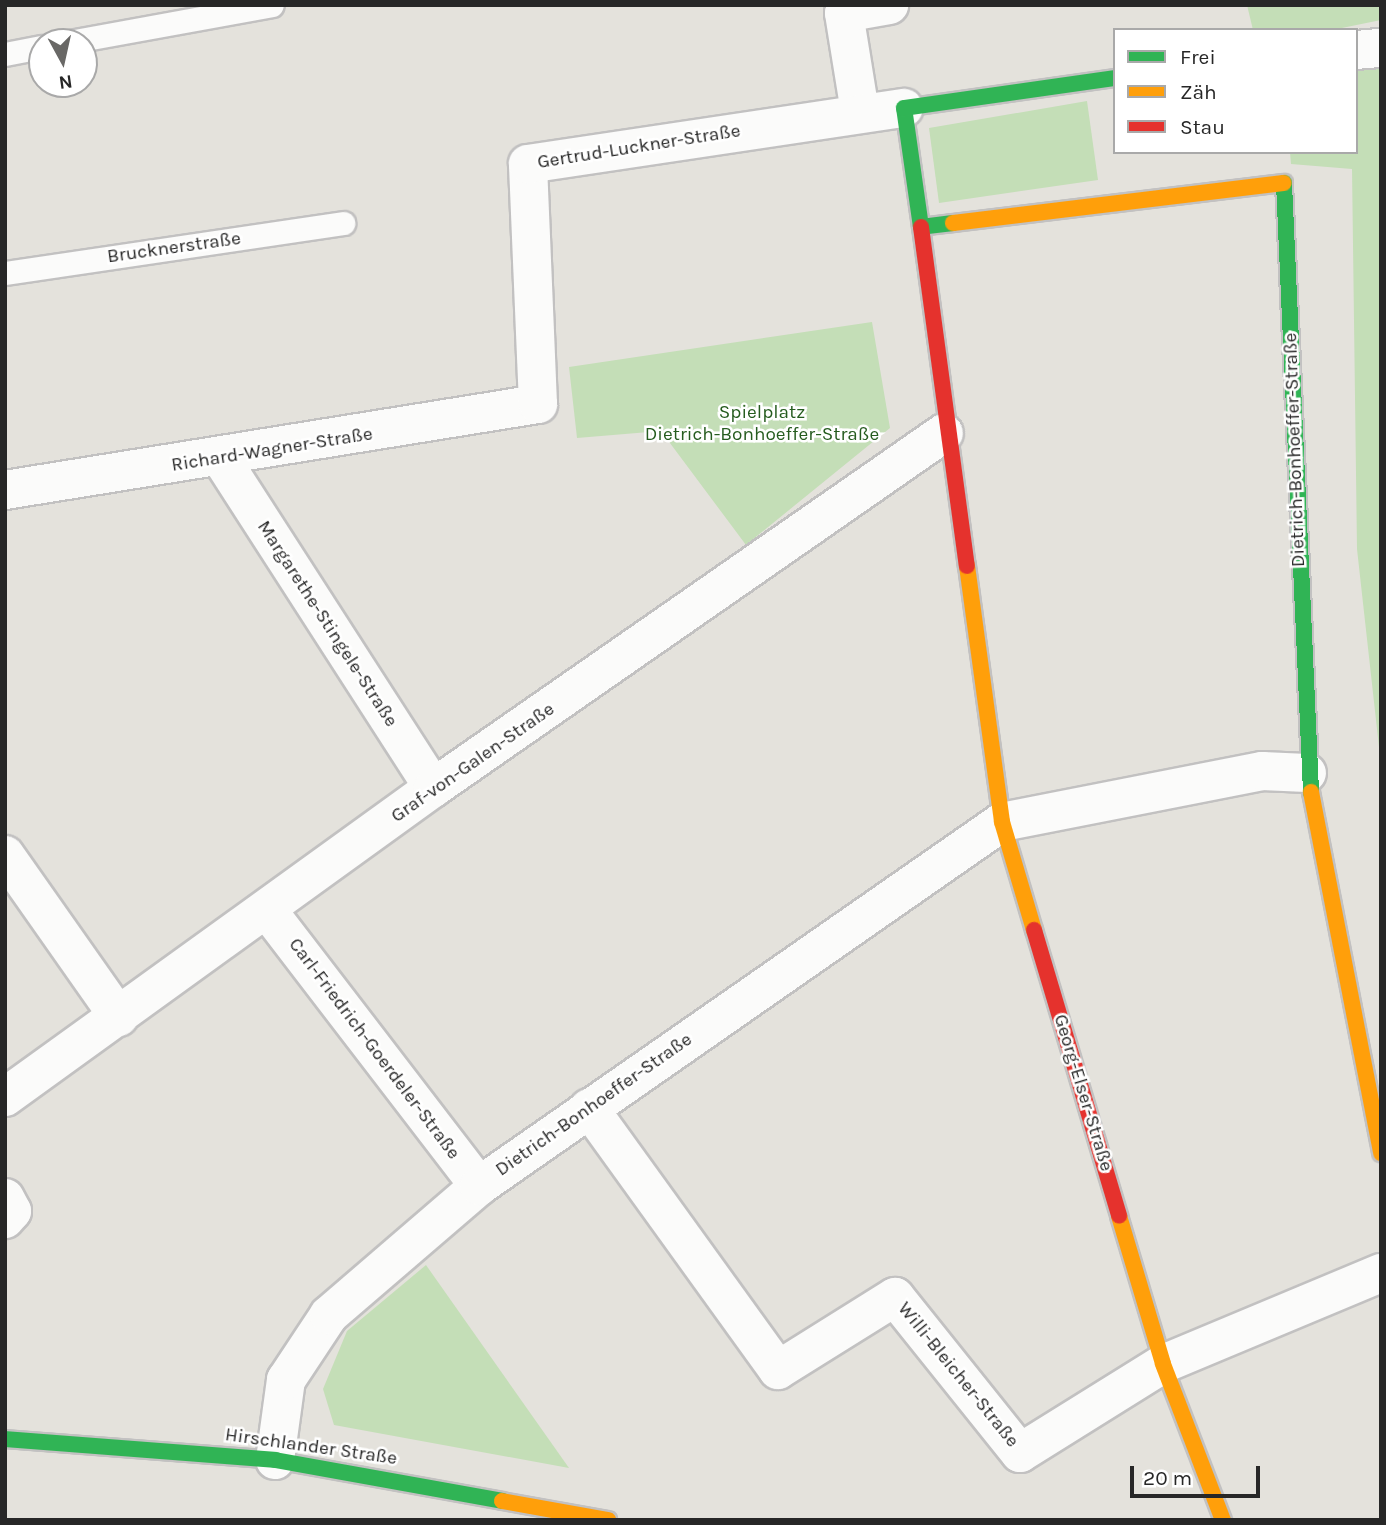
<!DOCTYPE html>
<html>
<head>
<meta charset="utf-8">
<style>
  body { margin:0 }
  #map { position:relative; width:1386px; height:1525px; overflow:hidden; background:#e4e2dc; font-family:Karla,sans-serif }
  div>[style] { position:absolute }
  .green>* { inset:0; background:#c4deb7 }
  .roads { filter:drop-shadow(2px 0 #c2c1c1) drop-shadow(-2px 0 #c2c1c1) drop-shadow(0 2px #c2c1c1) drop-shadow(0 -2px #c2c1c1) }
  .lane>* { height:23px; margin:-11.5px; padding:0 11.5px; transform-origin:11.5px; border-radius:11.5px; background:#fbfbfa }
  .street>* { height:38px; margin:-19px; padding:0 19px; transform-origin:19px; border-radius:19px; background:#fbfbfa }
  .fast>* { height:16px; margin:-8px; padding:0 8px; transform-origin:8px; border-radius:8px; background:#30b455 }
  .slow>* { height:16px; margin:-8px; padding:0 8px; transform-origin:8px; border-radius:8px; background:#ff9f0a }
  .jam>* { height:16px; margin:-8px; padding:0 8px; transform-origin:8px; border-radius:8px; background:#e5322d }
  span { translate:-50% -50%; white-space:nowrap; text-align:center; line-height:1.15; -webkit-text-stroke:5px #fff; paint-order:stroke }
  .street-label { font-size:19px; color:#272727 }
  .park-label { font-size:19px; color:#265c1f }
  .frame { position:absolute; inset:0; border:7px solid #272727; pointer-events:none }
  .legend { position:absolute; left:1113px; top:28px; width:245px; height:126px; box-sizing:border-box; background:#fff; border:2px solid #a9a9a9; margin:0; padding:9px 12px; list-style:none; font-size:21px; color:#272727 }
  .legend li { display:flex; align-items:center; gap:14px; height:35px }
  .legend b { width:35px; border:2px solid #a9a9a9 }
  .north { position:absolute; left:28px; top:28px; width:70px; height:70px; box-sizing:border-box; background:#fff; border:2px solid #a9a9a9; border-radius:50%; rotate:172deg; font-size:19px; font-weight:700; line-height:28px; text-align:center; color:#272727 }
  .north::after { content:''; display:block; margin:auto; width:24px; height:32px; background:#696866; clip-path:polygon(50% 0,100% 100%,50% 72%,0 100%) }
  .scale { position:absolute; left:1130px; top:1466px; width:130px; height:32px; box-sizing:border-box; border:4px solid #272727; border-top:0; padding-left:9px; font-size:21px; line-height:24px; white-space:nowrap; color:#272727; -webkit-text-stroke:5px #fff; paint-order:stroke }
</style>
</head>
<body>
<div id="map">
  <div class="green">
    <i style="clip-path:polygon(1247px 5px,1381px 5px,1381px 20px,1332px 30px,1253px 30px)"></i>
    <i style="clip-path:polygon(1356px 68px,1381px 68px,1381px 765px,1357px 549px,1352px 169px,1291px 164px,1290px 152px,1356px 152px)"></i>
    <i style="clip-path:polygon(1087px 101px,1098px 180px,939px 203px,929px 128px)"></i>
    <i style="clip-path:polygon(872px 322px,890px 428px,746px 545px,661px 431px,577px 438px,569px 367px)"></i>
    <i style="clip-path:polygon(426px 1265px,569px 1468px,334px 1425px,323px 1389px,347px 1331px)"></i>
  </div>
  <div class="roads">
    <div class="lane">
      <i style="left:69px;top:42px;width:206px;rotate:-10.3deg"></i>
      <i style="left:5px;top:54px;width:38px;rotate:-11deg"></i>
      <i style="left:5px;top:273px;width:342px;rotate:-8.4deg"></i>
    </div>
    <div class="street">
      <i style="left:1356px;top:50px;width:25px;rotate:-5deg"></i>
      <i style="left:860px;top:112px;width:100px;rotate:-99.2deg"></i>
      <i style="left:844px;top:13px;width:46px;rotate:-10.1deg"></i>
      <i style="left:222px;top:460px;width:390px;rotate:57.2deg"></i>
      <i style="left:5px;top:490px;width:540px;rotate:-9.17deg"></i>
      <i style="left:538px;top:404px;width:240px;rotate:-92.4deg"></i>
      <i style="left:528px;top:164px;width:380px;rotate:-8.5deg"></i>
      <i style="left:5px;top:855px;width:198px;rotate:54.9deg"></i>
      <i style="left:268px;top:911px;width:347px;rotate:52.5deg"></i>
      <i style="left:5px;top:1097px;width:528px;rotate:-35.83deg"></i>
      <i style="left:433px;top:788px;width:622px;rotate:-34.79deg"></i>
      <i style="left:589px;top:1108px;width:323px;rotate:54.2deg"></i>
      <i style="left:778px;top:1370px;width:138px;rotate:-32deg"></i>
      <i style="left:895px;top:1297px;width:200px;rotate:51.3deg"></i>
      <i style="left:1020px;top:1453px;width:168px;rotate:-31.9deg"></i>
      <i style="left:1163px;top:1364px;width:236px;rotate:-22.7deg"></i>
      <i style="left:5px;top:1198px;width:15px;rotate:62deg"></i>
      <i style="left:12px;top:1211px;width:11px;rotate:131deg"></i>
      <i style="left:275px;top:1460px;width:81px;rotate:-82.2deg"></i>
      <i style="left:286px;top:1380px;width:78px;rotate:-56.5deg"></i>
      <i style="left:329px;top:1315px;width:198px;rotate:-40.7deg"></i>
      <i style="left:479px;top:1186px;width:637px;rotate:-34.84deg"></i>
      <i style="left:1002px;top:822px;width:265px;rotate:-11.1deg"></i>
      <i style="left:1262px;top:771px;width:45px;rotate:2.5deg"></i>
    </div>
    <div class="fast">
      <i style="left:1284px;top:183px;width:610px;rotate:87.46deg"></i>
      <i style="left:953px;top:223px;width:32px;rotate:173deg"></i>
      <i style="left:921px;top:227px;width:120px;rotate:-98.1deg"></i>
      <i style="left:904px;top:108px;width:213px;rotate:-8.1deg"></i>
      <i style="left:5px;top:1439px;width:271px;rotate:4.4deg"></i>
      <i style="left:275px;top:1460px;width:231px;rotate:10.2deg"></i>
    </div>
    <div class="slow">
      <i style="left:953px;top:223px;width:333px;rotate:-6.9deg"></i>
      <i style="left:967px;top:566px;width:258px;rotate:82.2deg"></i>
      <i style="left:1002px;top:822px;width:113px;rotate:73.5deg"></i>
      <i style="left:1311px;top:792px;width:368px;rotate:79deg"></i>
      <i style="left:1119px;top:1216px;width:154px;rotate:73.4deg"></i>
      <i style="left:1163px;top:1364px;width:167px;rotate:69deg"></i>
      <i style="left:502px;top:1501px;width:108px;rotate:10.2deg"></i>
    </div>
    <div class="jam">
      <i style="left:921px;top:227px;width:342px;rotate:82.3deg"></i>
      <i style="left:1034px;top:930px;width:298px;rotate:73.4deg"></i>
    </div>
  </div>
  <div class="street-label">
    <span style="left:639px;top:147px;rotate:-9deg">Gertrud-Luckner-Straße</span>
    <span style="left:174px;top:248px;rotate:-8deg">Brucknerstraße</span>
    <span style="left:272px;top:450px;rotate:-9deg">Richard-Wagner-Straße</span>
    <span style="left:1295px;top:450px;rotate:-92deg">Dietrich-Bonhoeffer-Straße</span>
    <span style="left:327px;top:624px;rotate:57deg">Margarethe-Stingele-Straße</span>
    <span style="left:473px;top:763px;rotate:-35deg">Graf-von-Galen-Straße</span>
    <span style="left:374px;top:1049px;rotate:53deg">Carl-Friedrich-Goerdeler-Straße</span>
    <span style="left:1083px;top:1093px;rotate:73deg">Georg-Elser-Straße</span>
    <span style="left:594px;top:1105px;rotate:-35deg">Dietrich-Bonhoeffer-Straße</span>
    <span style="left:958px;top:1375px;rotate:51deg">Willi-Bleicher-Straße</span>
    <span style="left:311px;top:1447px;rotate:8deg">Hirschlander Straße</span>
  </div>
  <div class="park-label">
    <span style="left:762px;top:424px">Spielplatz<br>Dietrich-Bonhoeffer-Straße</span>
  </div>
  <div class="frame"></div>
  <ul class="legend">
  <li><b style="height:9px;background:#30b455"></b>Frei</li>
  <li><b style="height:9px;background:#ff9f0a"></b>Zäh</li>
  <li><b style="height:9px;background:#e5322d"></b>Stau</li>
  </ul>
  <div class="north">N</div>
  <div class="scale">20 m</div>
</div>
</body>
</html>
